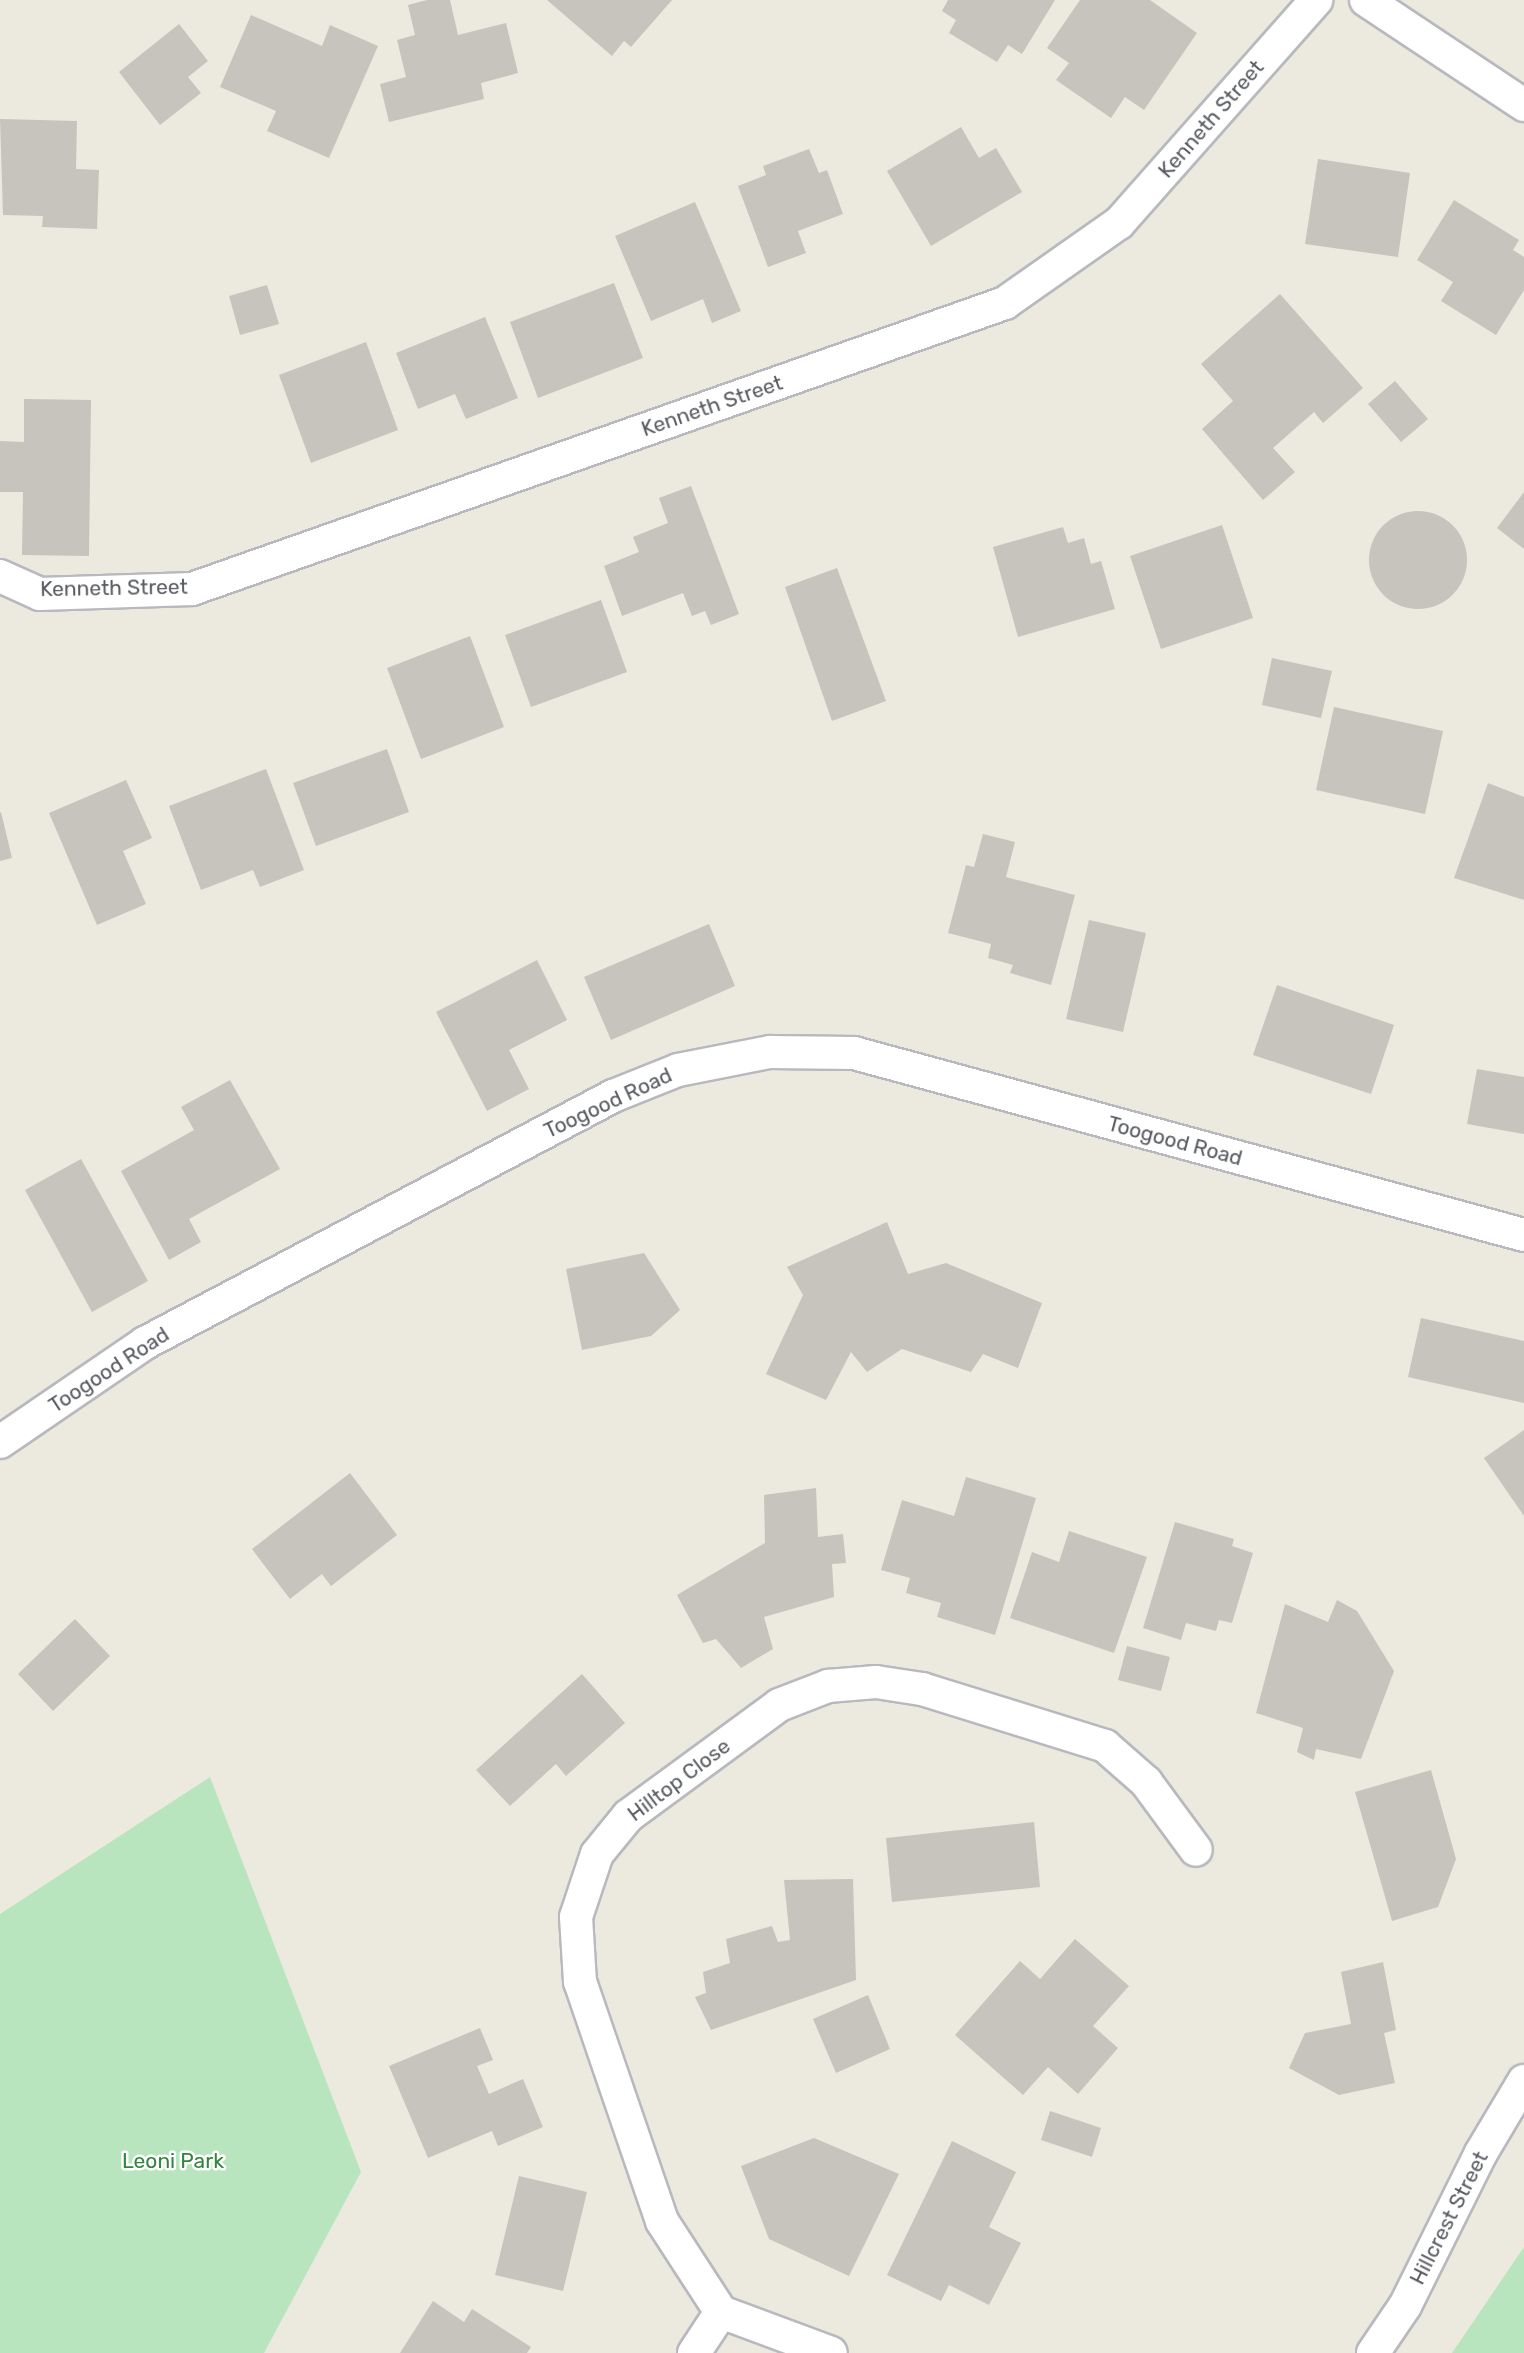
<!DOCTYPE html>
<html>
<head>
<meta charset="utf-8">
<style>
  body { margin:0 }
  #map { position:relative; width:1524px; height:2353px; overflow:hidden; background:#eceade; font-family:Rubik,sans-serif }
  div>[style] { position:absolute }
  .green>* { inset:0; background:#b9e5be }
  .building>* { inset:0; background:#c6c4bc }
  .round { border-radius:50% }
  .roads { filter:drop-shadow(2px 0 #b7b9be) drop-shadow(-2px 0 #b7b9be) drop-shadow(0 2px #b7b9be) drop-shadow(0 -2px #b7b9be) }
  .street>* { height:32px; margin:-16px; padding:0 16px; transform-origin:16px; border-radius:16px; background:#fff }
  span { translate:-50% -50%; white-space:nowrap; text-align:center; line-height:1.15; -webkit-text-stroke:5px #fff; paint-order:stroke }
  .street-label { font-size:21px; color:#585b60 }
  .park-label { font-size:21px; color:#32853e }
</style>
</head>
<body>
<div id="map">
  <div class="green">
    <i style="clip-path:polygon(210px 1777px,361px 2172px,264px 2353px,0 2353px,0 1914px)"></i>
    <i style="clip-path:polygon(1524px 2247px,1524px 2353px,1452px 2353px)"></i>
  </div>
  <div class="building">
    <i style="clip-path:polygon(427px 0,450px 0,458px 35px,506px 23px,518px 73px,481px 83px,484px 99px,389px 122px,380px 84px,406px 77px,397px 40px,415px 35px,408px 5px)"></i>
    <i style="clip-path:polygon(547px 0,672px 0,631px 47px,624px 41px,612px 56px)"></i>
    <i style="clip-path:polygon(948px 0,1055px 0,1022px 54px,1008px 45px,997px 62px,949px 33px,956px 20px,942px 11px)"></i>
    <i style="clip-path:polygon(1080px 0,1150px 0,1197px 33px,1144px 110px,1125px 97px,1111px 118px,1056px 80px,1069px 63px,1047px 48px)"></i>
    <i style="clip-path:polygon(251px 15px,322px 46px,330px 25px,378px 46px,329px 158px,267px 131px,276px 111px,220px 87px)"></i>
    <i style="clip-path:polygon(179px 24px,208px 61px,188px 77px,201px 93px,160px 125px,119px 72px)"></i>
    <i style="clip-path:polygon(0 119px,77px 121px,76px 169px,99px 170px,97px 229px,42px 227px,43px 216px,3px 215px)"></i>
    <i style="clip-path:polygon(961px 127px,979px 158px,996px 148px,1022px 192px,931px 246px,887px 171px)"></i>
    <i style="clip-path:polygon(809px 149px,819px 173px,827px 170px,843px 214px,798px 231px,806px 253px,768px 267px,738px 186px,766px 175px,763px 166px)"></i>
    <i style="clip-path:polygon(1318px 159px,1410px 173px,1398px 257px,1305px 244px)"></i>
    <i style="clip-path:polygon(1454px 200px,1519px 240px,1513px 250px,1524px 257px,1524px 290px,1496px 335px,1441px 301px,1453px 282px,1417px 260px)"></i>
    <i style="clip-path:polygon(695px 202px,741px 311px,712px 323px,703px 299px,651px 321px,615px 236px)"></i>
    <i style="clip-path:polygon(614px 283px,643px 358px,538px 398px,510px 322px)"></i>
    <i style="clip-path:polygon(267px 285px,279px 324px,240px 335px,229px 296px)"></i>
    <i style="clip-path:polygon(1280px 294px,1363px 388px,1323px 423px,1314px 412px,1273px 448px,1295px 472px,1263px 500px,1202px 429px,1233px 401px,1201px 364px)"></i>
    <i style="clip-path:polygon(485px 317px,518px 398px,466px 419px,455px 394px,418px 409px,396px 353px)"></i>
    <i style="clip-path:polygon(366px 342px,398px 430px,311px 463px,279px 375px)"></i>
    <i style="clip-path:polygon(1395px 381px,1428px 419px,1401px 442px,1368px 404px)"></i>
    <i style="clip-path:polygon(24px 399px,91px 400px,89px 556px,22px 555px,23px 492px,0 492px,0 441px,24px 442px)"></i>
    <i style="clip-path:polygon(691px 486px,739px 614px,711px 625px,705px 611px,692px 616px,683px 593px,622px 616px,604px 566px,639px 552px,633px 537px,668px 523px,659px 498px)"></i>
    <i style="clip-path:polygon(1524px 492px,1524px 549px,1497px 528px)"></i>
    <i class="round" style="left:1369px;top:511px;width:98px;height:98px"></i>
    <i style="clip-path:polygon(1222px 525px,1253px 618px,1161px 649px,1130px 556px)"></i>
    <i style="clip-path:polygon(1063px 527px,1068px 543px,1084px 538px,1091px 564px,1101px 561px,1115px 609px,1018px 637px,993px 547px)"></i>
    <i style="clip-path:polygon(837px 568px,886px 701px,832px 721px,785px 587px)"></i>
    <i style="clip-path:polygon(601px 600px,627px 672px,531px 707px,505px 635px)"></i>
    <i style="clip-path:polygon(470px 636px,504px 727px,421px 759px,387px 668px)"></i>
    <i style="clip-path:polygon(1272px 658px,1332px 671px,1321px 718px,1262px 705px)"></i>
    <i style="clip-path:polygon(1334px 707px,1443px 731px,1425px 814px,1316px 790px)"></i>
    <i style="clip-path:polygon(387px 749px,409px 812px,316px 846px,293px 783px)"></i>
    <i style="clip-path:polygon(266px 769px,304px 870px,260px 887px,253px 870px,201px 890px,169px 806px)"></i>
    <i style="clip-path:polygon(126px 780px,152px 838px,123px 851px,146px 904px,97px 925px,49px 813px)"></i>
    <i style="clip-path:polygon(1488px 783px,1524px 797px,1524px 900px,1454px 878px)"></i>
    <i style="clip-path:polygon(1px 812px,12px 858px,0 861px,0 813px)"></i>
    <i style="clip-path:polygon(983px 834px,1015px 842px,1006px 877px,1075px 895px,1051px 985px,1010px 973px,1013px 965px,988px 958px,991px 944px,948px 933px,966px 865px,974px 867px)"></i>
    <i style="clip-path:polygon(1089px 920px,1146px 933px,1123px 1032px,1066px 1019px)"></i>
    <i style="clip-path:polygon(709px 924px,735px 986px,611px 1040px,584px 977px)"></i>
    <i style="clip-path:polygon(537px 960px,567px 1020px,509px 1050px,529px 1089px,487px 1111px,436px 1012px)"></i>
    <i style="clip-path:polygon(1277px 985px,1394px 1025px,1371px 1094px,1253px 1055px)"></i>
    <i style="clip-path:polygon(1477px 1069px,1524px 1077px,1524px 1134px,1467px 1124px)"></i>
    <i style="clip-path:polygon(230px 1080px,280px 1169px,189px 1219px,201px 1242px,169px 1260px,121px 1171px,194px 1130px,181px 1107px)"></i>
    <i style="clip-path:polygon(81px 1159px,148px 1281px,92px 1312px,25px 1190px)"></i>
    <i style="clip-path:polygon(887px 1222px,908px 1274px,946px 1263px,1042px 1303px,1018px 1368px,983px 1354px,971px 1372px,902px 1349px,867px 1372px,851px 1352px,826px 1400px,766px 1374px,803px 1295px,787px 1267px)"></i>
    <i style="clip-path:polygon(644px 1253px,680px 1310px,651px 1336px,582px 1350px,566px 1269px)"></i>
    <i style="clip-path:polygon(1421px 1318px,1524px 1341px,1524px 1403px,1408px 1377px)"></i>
    <i style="clip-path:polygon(1524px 1430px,1524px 1516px,1484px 1458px)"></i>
    <i style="clip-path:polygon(350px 1473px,397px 1535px,331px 1586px,322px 1574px,290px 1599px,252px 1549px)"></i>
    <i style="clip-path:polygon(966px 1477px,1036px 1498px,995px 1635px,937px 1617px,941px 1603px,906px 1593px,910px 1578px,881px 1570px,902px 1500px,954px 1516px)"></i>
    <i style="clip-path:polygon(816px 1488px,818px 1537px,843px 1534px,846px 1563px,832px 1564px,834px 1597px,764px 1617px,773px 1649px,741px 1668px,716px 1639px,703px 1643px,677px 1595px,765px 1543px,764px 1495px)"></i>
    <i style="clip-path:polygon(1175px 1522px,1234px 1539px,1232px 1546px,1253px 1553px,1232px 1623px,1219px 1620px,1216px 1631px,1186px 1623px,1181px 1640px,1143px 1628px)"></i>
    <i style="clip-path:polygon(1069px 1531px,1147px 1557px,1114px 1653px,1010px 1618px,1032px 1552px,1059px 1562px)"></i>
    <i style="clip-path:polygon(1337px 1600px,1357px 1611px,1394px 1671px,1361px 1759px,1316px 1749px,1314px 1760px,1297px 1752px,1303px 1728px,1256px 1713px,1285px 1604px,1328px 1622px)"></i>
    <i style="clip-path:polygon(75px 1619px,110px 1656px,53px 1711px,18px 1674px)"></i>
    <i style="clip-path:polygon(1127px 1646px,1170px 1657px,1161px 1691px,1118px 1680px)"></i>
    <i style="clip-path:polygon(582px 1674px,625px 1723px,566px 1776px,556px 1764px,510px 1806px,476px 1770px)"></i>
    <i style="clip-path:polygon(1431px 1770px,1456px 1859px,1438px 1907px,1392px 1921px,1355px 1792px)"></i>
    <i style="clip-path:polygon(1034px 1822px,1040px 1887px,892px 1902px,886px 1838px)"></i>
    <i style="clip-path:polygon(853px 1879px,856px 1980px,711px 2030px,695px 1997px,706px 1993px,703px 1972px,730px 1963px,726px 1939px,772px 1926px,778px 1942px,790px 1940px,784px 1880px)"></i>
    <i style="clip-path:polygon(1075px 1939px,1129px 1986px,1093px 2026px,1118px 2048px,1078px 2094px,1048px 2067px,1023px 2095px,955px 2035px,1020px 1961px,1040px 1979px)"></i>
    <i style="clip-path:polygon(1383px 1962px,1396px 2030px,1384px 2033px,1395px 2083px,1339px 2095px,1289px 2068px,1305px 2033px,1351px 2024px,1341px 1972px)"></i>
    <i style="clip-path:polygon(868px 1995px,890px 2049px,836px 2073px,813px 2019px)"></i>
    <i style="clip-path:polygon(480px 2028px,493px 2060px,477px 2066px,489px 2094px,523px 2079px,543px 2127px,498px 2146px,492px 2131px,428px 2158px,389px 2066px)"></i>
    <i style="clip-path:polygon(1050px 2111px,1101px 2128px,1092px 2157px,1041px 2140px)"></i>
    <i style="clip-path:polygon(814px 2138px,899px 2174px,849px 2276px,769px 2239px,741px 2166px)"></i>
    <i style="clip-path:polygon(952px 2141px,1016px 2172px,989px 2227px,1021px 2243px,989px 2305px,949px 2285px,941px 2301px,887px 2275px)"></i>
    <i style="clip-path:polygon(519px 2176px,587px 2192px,563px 2291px,495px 2275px)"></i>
    <i style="clip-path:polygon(433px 2301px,464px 2322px,472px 2309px,531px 2347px,527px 2353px,400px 2353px)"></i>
  </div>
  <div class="roads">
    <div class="street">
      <i style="left:1366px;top:0;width:190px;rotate:33.6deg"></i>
      <i style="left:0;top:576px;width:44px;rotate:24.2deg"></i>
      <i style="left:40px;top:594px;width:152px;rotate:-1.9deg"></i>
      <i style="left:192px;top:589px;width:862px;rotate:-19.38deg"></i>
      <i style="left:1005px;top:303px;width:139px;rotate:-35.1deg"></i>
      <i style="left:1119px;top:223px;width:298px;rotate:-48.5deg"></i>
      <i style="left:0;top:1442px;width:176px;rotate:-34.3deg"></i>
      <i style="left:145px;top:1343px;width:529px;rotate:-27.82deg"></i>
      <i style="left:613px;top:1096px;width:70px;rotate:-21.8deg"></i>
      <i style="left:678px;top:1070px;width:94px;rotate:-11.1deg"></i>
      <i style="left:770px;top:1052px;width:84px;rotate:0.7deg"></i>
      <i style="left:854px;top:1053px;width:694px;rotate:15.2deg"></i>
      <i style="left:721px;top:2312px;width:108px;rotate:-123deg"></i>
      <i style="left:662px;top:2221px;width:253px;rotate:-108.9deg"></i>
      <i style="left:580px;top:1982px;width:65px;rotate:-93.5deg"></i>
      <i style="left:576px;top:1917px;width:66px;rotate:-71.6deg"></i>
      <i style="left:597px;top:1854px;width:49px;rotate:-50.8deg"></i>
      <i style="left:628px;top:1816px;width:187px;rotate:-36.3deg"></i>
      <i style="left:779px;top:1705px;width:53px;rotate:-21.2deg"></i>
      <i style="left:828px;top:1686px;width:48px;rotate:-4.8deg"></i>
      <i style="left:876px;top:1682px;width:47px;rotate:8.7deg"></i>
      <i style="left:922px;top:1689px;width:192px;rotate:17.3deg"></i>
      <i style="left:1105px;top:1746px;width:55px;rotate:41.3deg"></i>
      <i style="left:1146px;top:1782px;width:84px;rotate:53.7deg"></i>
      <i style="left:721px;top:2312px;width:117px;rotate:20.4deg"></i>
      <i style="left:694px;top:2353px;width:49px;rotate:-56.6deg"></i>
      <i style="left:1373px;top:2353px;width:57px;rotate:-55.8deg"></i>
      <i style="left:1405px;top:2306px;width:171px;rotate:-63.6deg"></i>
      <i style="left:1481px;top:2153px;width:84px;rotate:-59.2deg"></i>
    </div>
  </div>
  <div class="street-label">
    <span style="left:1211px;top:119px;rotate:-49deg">Kenneth Street</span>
    <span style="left:712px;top:406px;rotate:-19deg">Kenneth Street</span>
    <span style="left:114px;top:588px;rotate:-1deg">Kenneth Street</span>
    <span style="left:608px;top:1103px;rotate:-25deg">Toogood Road</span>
    <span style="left:1175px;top:1141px;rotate:15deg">Toogood Road</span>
    <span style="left:109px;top:1370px;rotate:-33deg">Toogood Road</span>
    <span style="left:679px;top:1780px;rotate:-37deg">Hilltop Close</span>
    <span style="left:1449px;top:2218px;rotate:-63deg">Hillcrest Street</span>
  </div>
  <div class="park-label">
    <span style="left:173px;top:2161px">Leoni Park</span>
  </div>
</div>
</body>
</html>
